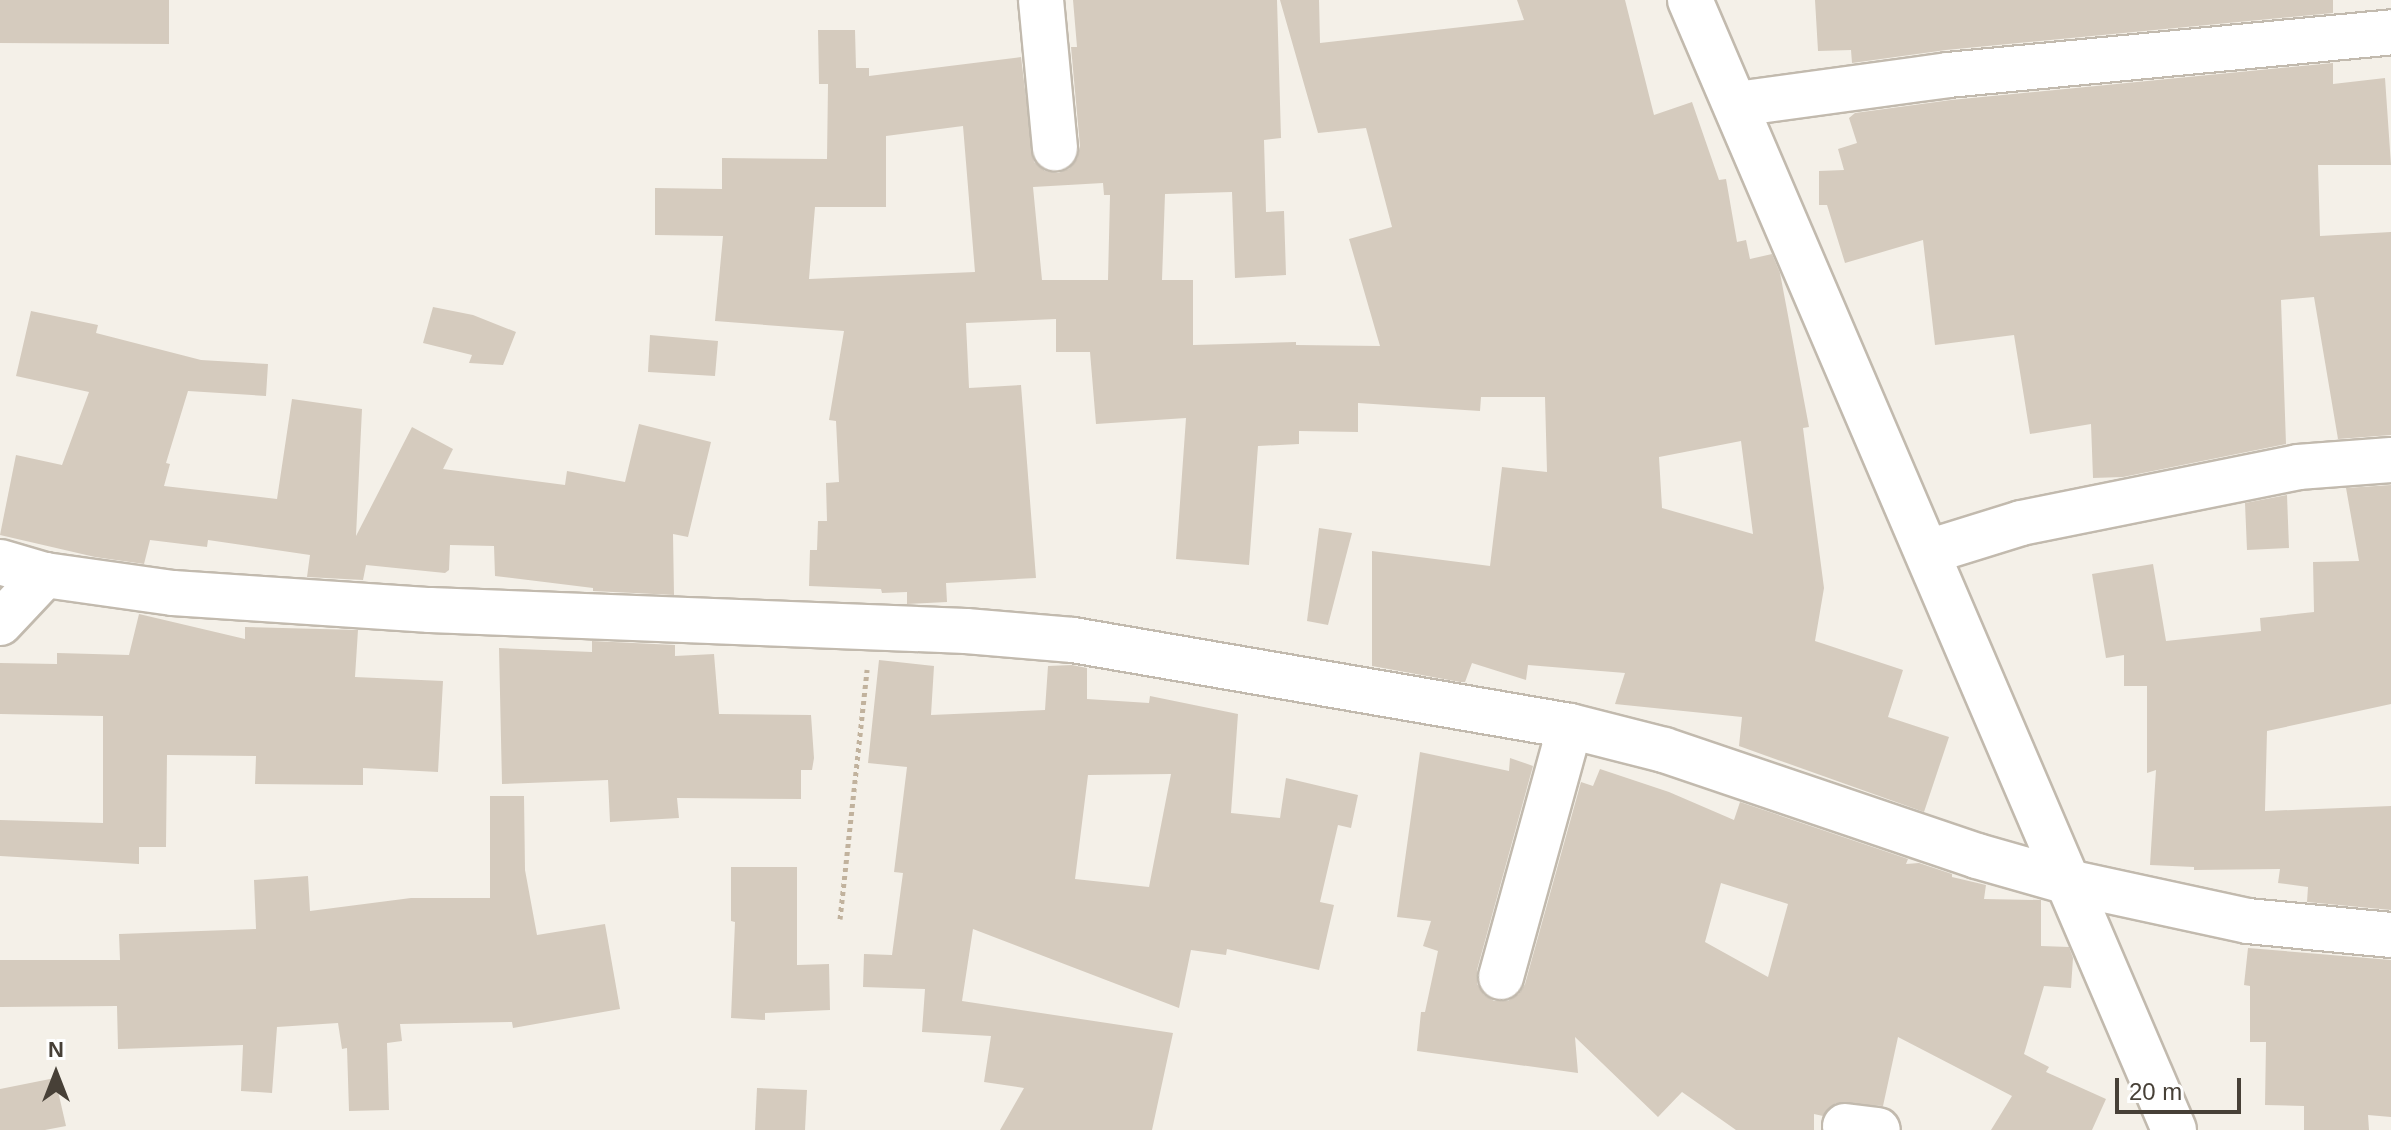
<!DOCTYPE html>
<html>
<head>
<meta charset="utf-8">
<style>
  body { margin:0 }
  #map { position:relative; width:2391px; height:1130px; overflow:hidden; background:#f4f0e8; font-family:Helvetica,sans-serif }
  div>[style] { position:absolute }
  .building>* { inset:0; background:#d5cbbe }
  .path>* { height:5px; margin-top:-2.5px; transform-origin:0; background:repeating-linear-gradient(90deg,#c1b29d 0 4px,transparent 0 8px) }
  .roads { filter:drop-shadow(2px 0 #c2baae) drop-shadow(-2px 0 #c2baae) drop-shadow(0 2px #c2baae) drop-shadow(0 -2px #c2baae) }
  .minor>* { height:44px; margin:-22px; padding:0 22px; transform-origin:22px; border-radius:22px; background:#fff }
  span { translate:-50% -50%; white-space:nowrap; text-align:center; line-height:1.15; -webkit-text-stroke:6px #fff; paint-order:stroke }
  .north { position:absolute; left:16px; top:1034px; width:80px; height:80px; -webkit-text-stroke:6px #fff; paint-order:stroke; rotate:0deg; font-size:22px; font-weight:700; line-height:32px; text-align:center; color:#474037 }
  .north::after { content:''; display:block; margin:auto; width:28px; height:36px; background:#474037; clip-path:polygon(50% 0,100% 100%,50% 72%,0 100%) }
  .scale { position:absolute; left:2115px; top:1078px; width:126px; height:36px; box-sizing:border-box; border:4px solid #474037; border-top:0; padding-left:10px; font-size:24px; line-height:28px; white-space:nowrap; color:#474037; -webkit-text-stroke:6px #fff; paint-order:stroke }
</style>
</head>
<body>
<div id="map">
  <div class="building">
    <i style="clip-path:polygon(0 0,169px 0,169px 44px,0 43px)"></i>
    <i style="clip-path:polygon(evenodd,1073px 0,1277px 0,1281px 138px,1264px 140px,1266px 212px,1284px 211px,1286px 275px,1235px 278px,1232px 192px,1165px 194px,1162px 280px,1193px 280px,1193px 345px,1296px 342px,1296px 345px,1380px 346px,1349px 239px,1392px 227px,1366px 128px,1318px 133px,1280px 0,1319px 0,1320px 43px,1524px 20px,1517px 0,1625px 0,1654px 115px,1692px 102px,1719px 180px,1726px 179px,1737px 242px,1746px 240px,1750px 259px,1772px 254px,1780px 273px,1809px 427px,1803px 428px,1824px 588px,1815px 641px,1903px 670px,1888px 717px,1949px 737px,1924px 812px,1739px 746px,1742px 717px,1615px 704px,1625px 673px,1528px 665px,1526px 680px,1472px 663px,1465px 682px,1460px 682px,1372px 666px,1372px 551px,1490px 566px,1502px 467px,1547px 472px,1545px 397px,1481px 397px,1480px 411px,1358px 403px,1358px 432px,1299px 431px,1299px 444px,1258px 446px,1249px 565px,1176px 559px,1186px 418px,1096px 424px,1090px 352px,1056px 352px,1056px 319px,966px 323px,969px 388px,1021px 385px,1036px 578px,946px 583px,947px 602px,907px 604px,907px 592px,882px 593px,881px 589px,809px 586px,810px 550px,817px 550px,818px 521px,827px 521px,826px 483px,839px 482px,836px 421px,829px 420px,844px 331px,715px 321px,723px 236px,655px 235px,655px 188px,722px 189px,722px 158px,827px 159px,828px 84px,819px 84px,818px 30px,855px 30px,856px 68px,869px 68px,869px 76px,1021px 57px,1034px 162px,1045px 171px,1058px 173px,1069px 169px,1077px 159px,1080px 146px,1071px 47px,1077px 47px,1073px 0,963px 126px,975px 272px,809px 279px,815px 207px,886px 207px,886px 136px,963px 126px,1073px 0,1103px 183px,1104px 195px,1110px 195px,1108px 280px,1042px 280px,1033px 187px,1103px 183px,1073px 0,1741px 441px,1753px 534px,1662px 508px,1659px 457px,1741px 441px)"></i>
    <i style="clip-path:polygon(1815px 0,2333px 0,2333px 13px,1946px 50px,1852px 63px,1851px 50px,1818px 51px)"></i>
    <i style="clip-path:polygon(2333px 63px,2333px 84px,2385px 78px,2391px 165px,2318px 165px,2320px 236px,2391px 232px,2391px 435px,2338px 439px,2314px 297px,2281px 300px,2286px 444px,2123px 477px,2093px 478px,2091px 424px,2030px 434px,2014px 335px,1935px 345px,1923px 240px,1845px 263px,1827px 205px,1819px 205px,1819px 171px,1844px 170px,1838px 149px,1857px 143px,1849px 118px,1855px 113px,1951px 100px)"></i>
    <i style="clip-path:polygon(433px 307px,473px 315px,516px 332px,503px 365px,469px 363px,472px 355px,423px 343px)"></i>
    <i style="clip-path:polygon(31px 311px,98px 325px,96px 333px,201px 360px,268px 364px,266px 396px,188px 391px,166px 463px,170px 464px,164px 486px,277px 499px,292px 399px,362px 409px,356px 536px,412px 427px,453px 449px,443px 469px,565px 485px,567px 471px,625px 482px,639px 424px,711px 442px,688px 537px,673px 534px,674px 595px,593px 591px,593px 588px,495px 576px,494px 546px,450px 545px,449px 570px,445px 573px,366px 565px,363px 580px,307px 577px,310px 555px,208px 540px,207px 547px,150px 540px,144px 564px,95px 557px,0 535px,16px 455px,62px 465px,89px 392px,16px 376px)"></i>
    <i style="clip-path:polygon(650px 335px,718px 341px,715px 376px,648px 372px)"></i>
    <i style="clip-path:polygon(2391px 485px,2391px 704px,2267px 731px,2265px 811px,2391px 806px,2391px 910px,2307px 902px,2308px 887px,2278px 883px,2280px 869px,2194px 870px,2194px 867px,2150px 865px,2156px 770px,2147px 773px,2147px 686px,2124px 686px,2124px 655px,2106px 658px,2092px 574px,2153px 564px,2166px 641px,2261px 631px,2260px 618px,2314px 612px,2313px 562px,2359px 561px,2346px 488px)"></i>
    <i style="clip-path:polygon(2287px 495px,2289px 548px,2247px 550px,2245px 503px)"></i>
    <i style="clip-path:polygon(1319px 528px,1352px 533px,1328px 625px,1307px 621px)"></i>
    <i style="clip-path:polygon(139px 614px,245px 639px,245px 627px,358px 630px,355px 677px,443px 681px,438px 772px,363px 768px,363px 785px,255px 784px,256px 756px,167px 755px,166px 847px,139px 847px,139px 864px,0 856px,0 820px,103px 823px,103px 716px,0 714px,0 663px,57px 664px,57px 653px,129px 655px)"></i>
    <i style="clip-path:polygon(592px 641px,675px 645px,675px 656px,714px 654px,719px 714px,811px 715px,814px 758px,812px 770px,801px 770px,801px 799px,677px 798px,679px 818px,610px 822px,608px 780px,502px 784px,499px 648px,592px 652px)"></i>
    <i style="clip-path:polygon(evenodd,879px 660px,934px 666px,931px 715px,1045px 710px,1048px 666px,1072px 665px,1087px 668px,1087px 699px,1149px 703px,1150px 696px,1238px 714px,1231px 813px,1280px 818px,1286px 778px,1358px 795px,1351px 828px,1338px 825px,1320px 902px,1334px 905px,1319px 970px,1227px 949px,1226px 955px,1191px 950px,1179px 1008px,973px 929px,962px 1001px,1173px 1033px,1152px 1130px,1000px 1130px,1024px 1088px,984px 1082px,991px 1036px,922px 1032px,925px 989px,863px 987px,864px 954px,892px 955px,903px 873px,894px 872px,907px 767px,868px 763px,879px 660px,1171px 774px,1149px 887px,1075px 879px,1088px 775px,1171px 774px)"></i>
    <i style="clip-path:polygon(evenodd,1420px 752px,1509px 771px,1510px 758px,1533px 766px,1477px 970px,1477px 984px,1484px 995px,1494px 1001px,1508px 1001px,1519px 994px,1525px 984px,1581px 782px,1593px 786px,1600px 769px,1669px 792px,1734px 820px,1740px 802px,1908px 859px,1906px 864px,1919px 863px,1952px 874px,1952px 877px,1986px 885px,1984px 899px,2041px 900px,2041px 946px,2069px 947px,2073px 958px,2071px 988px,2044px 986px,2024px 1054px,2049px 1067px,2046px 1072px,2106px 1099px,2092px 1130px,1991px 1130px,2012px 1096px,1898px 1037px,1883px 1106px,1836px 1103px,1823px 1116px,1814px 1114px,1814px 1130px,1736px 1130px,1682px 1092px,1658px 1117px,1575px 1037px,1578px 1073px,1417px 1051px,1421px 1012px,1425px 1012px,1438px 951px,1423px 946px,1431px 921px,1397px 917px,1420px 752px,1721px 883px,1788px 904px,1768px 977px,1705px 942px,1721px 883px)"></i>
    <i style="clip-path:polygon(490px 796px,524px 796px,525px 870px,537px 935px,605px 924px,620px 1009px,513px 1028px,512px 1022px,400px 1024px,402px 1041px,387px 1043px,389px 1110px,349px 1111px,347px 1048px,342px 1049px,338px 1023px,277px 1027px,272px 1093px,241px 1091px,243px 1045px,118px 1049px,117px 1006px,0 1007px,0 960px,120px 960px,119px 934px,256px 929px,254px 880px,308px 876px,310px 911px,411px 898px,490px 898px)"></i>
    <i style="clip-path:polygon(731px 867px,797px 867px,797px 965px,829px 964px,830px 1010px,765px 1013px,765px 1020px,731px 1018px,735px 922px,731px 921px)"></i>
    <i style="clip-path:polygon(2248px 948px,2391px 960px,2391px 1117px,2368px 1115px,2369px 1130px,2304px 1130px,2304px 1106px,2265px 1105px,2266px 1042px,2250px 1042px,2250px 986px,2244px 985px)"></i>
    <i style="clip-path:polygon(55px 1078px,66px 1126px,45px 1130px,0 1130px,0 1089px)"></i>
    <i style="clip-path:polygon(757px 1088px,807px 1090px,805px 1130px,755px 1130px)"></i>
  </div>
  <div class="path">
    <i style="left:840px;top:919px;width:251px;rotate:-83.8deg"></i>
  </div>
  <div class="roads">
    <div class="minor">
      <i style="left:1041px;top:0;width:149px;rotate:84.6deg"></i>
      <i style="left:1690px;top:0;width:1229px;rotate:66.81deg"></i>
      <i style="left:1737px;top:104px;width:213px;rotate:-7.8deg"></i>
      <i style="left:1948px;top:75px;width:445px;rotate:-5.5deg"></i>
      <i style="left:1928px;top:552px;width:97px;rotate:-17.3deg"></i>
      <i style="left:2021px;top:523px;width:283px;rotate:-11.4deg"></i>
      <i style="left:2298px;top:467px;width:93px;rotate:-4.3deg"></i>
      <i style="left:0;top:562px;width:47px;rotate:16.1deg"></i>
      <i style="left:45px;top:575px;width:129px;rotate:8deg"></i>
      <i style="left:173px;top:593px;width:258px;rotate:3.8deg"></i>
      <i style="left:430px;top:610px;width:536px;rotate:2.24deg"></i>
      <i style="left:966px;top:631px;width:107px;rotate:4.8deg"></i>
      <i style="left:1073px;top:640px;width:504px;rotate:9.82deg"></i>
      <i style="left:1570px;top:726px;width:97px;rotate:14.3deg"></i>
      <i style="left:1664px;top:750px;width:330px;rotate:18.7deg"></i>
      <i style="left:1977px;top:856px;width:95px;rotate:15.9deg"></i>
      <i style="left:2068px;top:882px;width:184px;rotate:12.2deg"></i>
      <i style="left:2248px;top:921px;width:144px;rotate:5.6deg"></i>
      <i style="left:0;top:623px;width:66px;rotate:-46.8deg"></i>
      <i style="left:1501px;top:977px;width:260px;rotate:-74.6deg"></i>
      <i style="left:1845px;top:1126px;width:33px;rotate:7deg"></i>
    </div>
  </div>
  <div class="north">N</div>
  <div class="scale">20 m</div>
</div>
</body>
</html>
